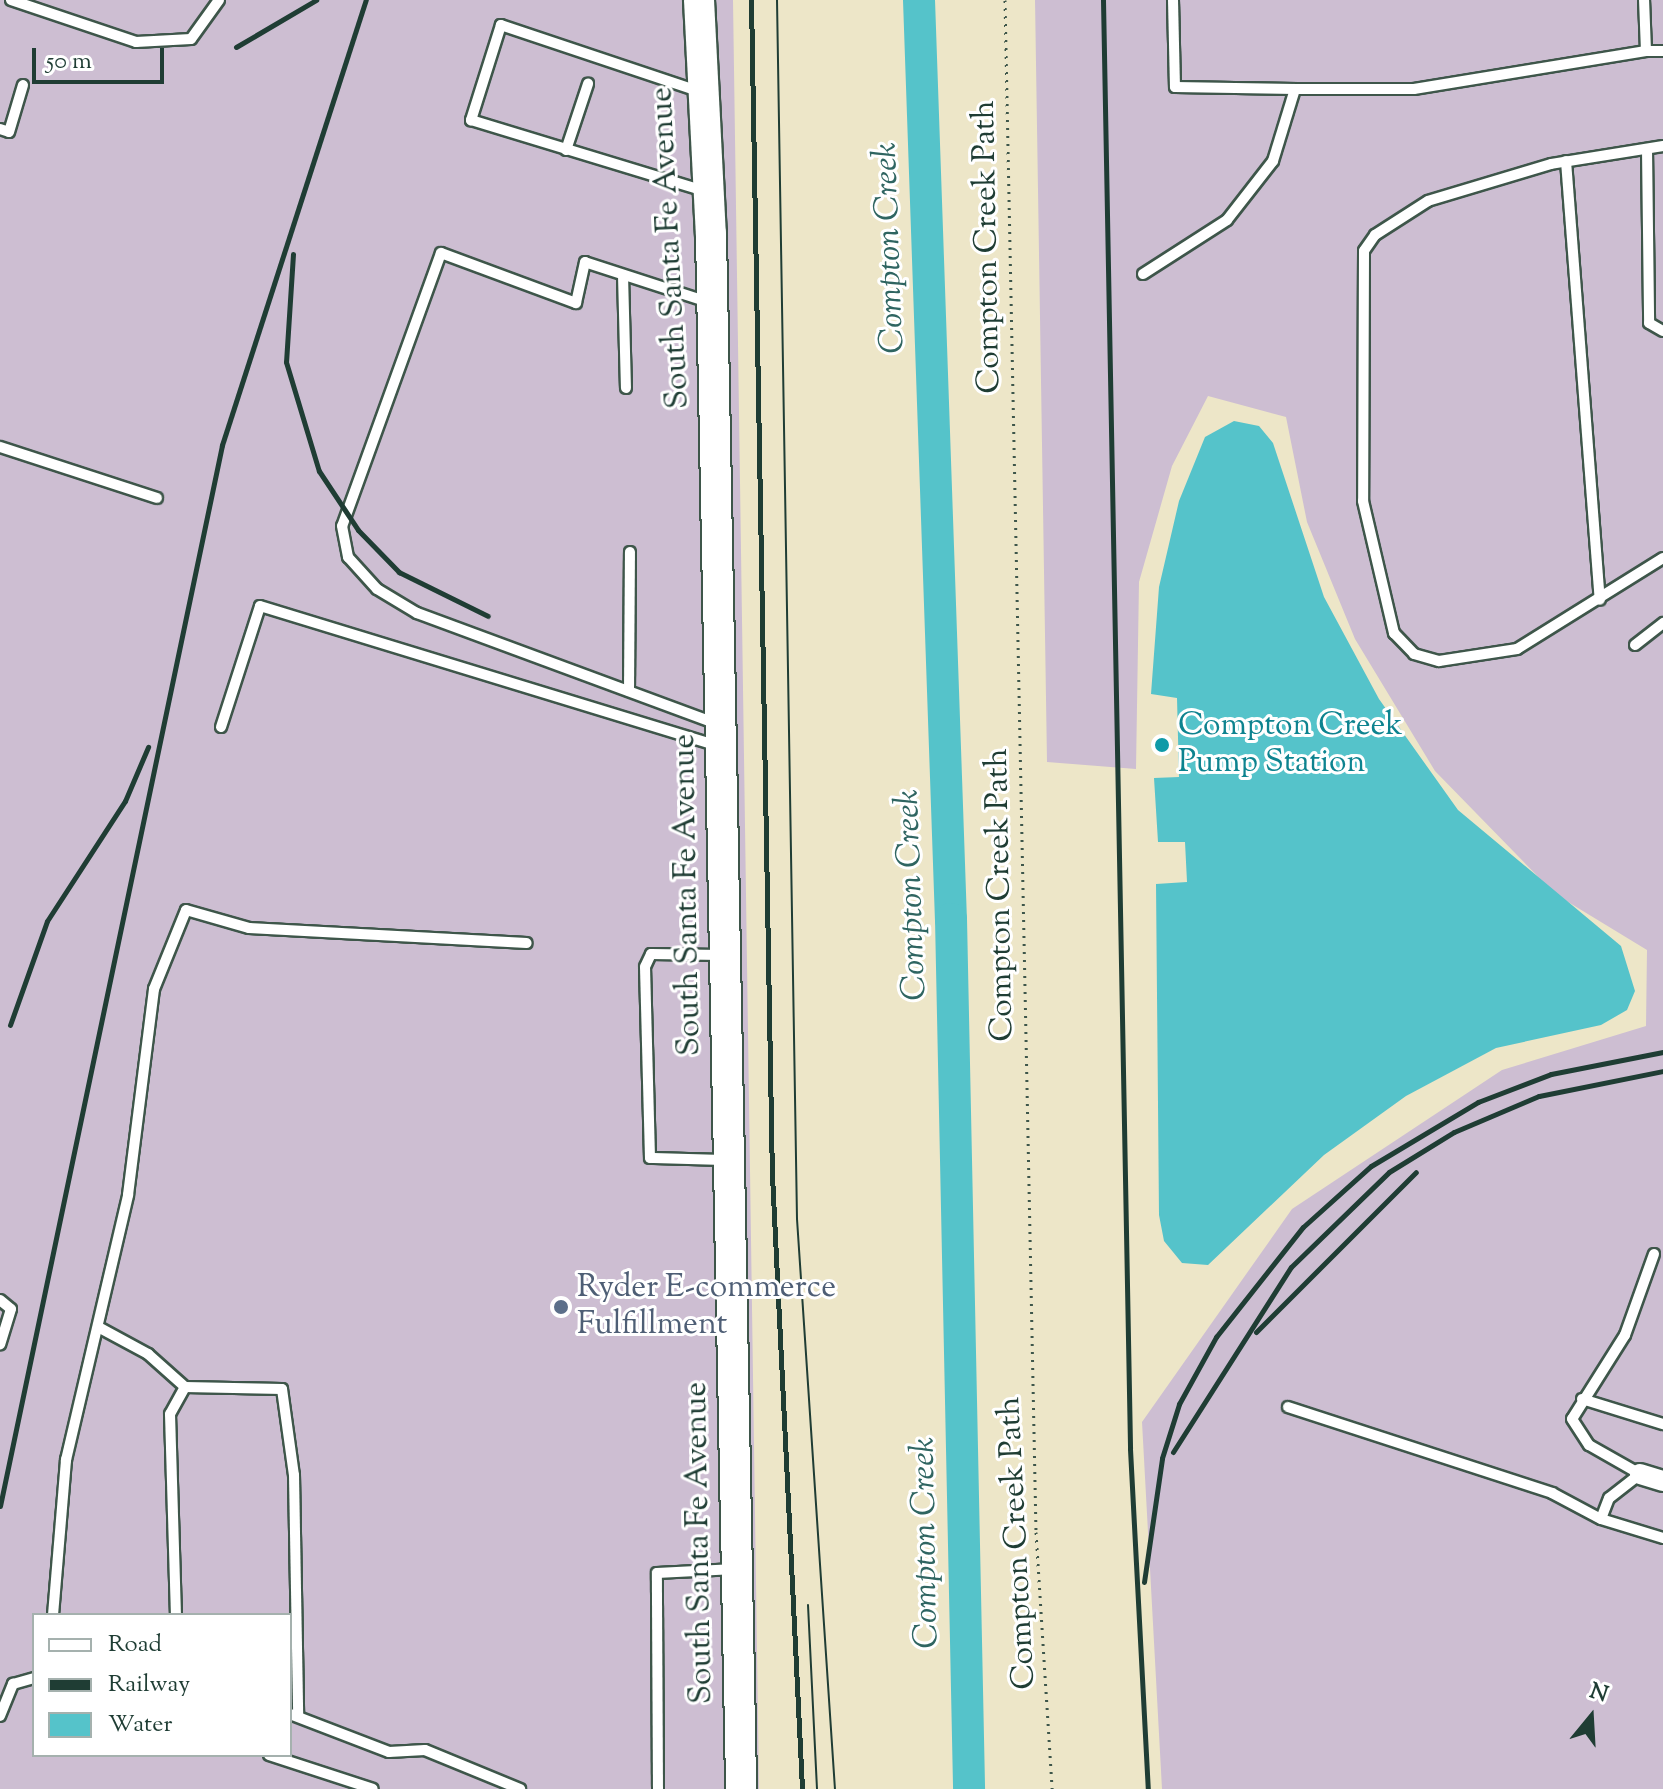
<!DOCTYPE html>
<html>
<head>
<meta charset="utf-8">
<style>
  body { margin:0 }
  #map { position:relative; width:1663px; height:1789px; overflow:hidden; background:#ede6c8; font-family:"Sorts Mill Goudy",serif }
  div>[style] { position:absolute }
  .industrial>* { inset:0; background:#cdbed2 }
  .water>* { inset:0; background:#55c3ca }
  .river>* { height:32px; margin:-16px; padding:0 16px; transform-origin:16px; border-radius:16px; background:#55c3ca }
  .path>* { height:3px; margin-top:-1.5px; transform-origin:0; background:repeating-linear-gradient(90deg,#3e564a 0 2px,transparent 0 8px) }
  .roads { filter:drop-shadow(2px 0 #3e564a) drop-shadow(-2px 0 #3e564a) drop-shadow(0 2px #3e564a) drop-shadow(0 -2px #3e564a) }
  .service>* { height:10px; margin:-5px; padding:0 5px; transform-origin:5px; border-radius:5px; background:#fff }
  .minor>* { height:20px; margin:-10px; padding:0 10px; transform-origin:10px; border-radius:10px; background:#fff }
  .secondary>* { height:30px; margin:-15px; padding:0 15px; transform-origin:15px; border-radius:15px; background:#fff }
  .tram>* { height:2px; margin:-1px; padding:0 1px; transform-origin:1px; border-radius:1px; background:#1f3d34 }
  .rail>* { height:5px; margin:-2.5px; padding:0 2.5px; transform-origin:2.5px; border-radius:2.5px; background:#1f3d34 }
  .dots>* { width:22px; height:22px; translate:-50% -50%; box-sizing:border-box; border:4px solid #fff; border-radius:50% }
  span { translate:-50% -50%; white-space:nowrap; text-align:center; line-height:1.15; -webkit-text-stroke:6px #fff; paint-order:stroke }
  .street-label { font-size:32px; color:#1f3d34 }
  .culture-label { font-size:32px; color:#0d838f }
  .left { translate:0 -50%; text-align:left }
  .service-label { font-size:32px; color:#4e5e75 }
  .water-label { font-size:34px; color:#2f6561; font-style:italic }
  .legend { position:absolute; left:32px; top:1613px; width:260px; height:144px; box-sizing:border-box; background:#fff; border:2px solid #a5b1ae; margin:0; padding:10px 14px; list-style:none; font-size:24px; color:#1f3d34 }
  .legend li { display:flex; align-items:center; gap:16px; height:40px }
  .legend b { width:40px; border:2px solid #a5b1ae }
  .north { position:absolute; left:1551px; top:1677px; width:80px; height:80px; -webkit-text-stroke:6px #fff; paint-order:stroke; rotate:18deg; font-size:22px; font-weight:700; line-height:32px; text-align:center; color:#1f3d34 }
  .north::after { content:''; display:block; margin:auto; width:28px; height:36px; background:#1f3d34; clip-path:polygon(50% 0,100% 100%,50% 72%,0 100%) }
  .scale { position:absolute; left:32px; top:48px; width:132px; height:36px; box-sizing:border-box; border:4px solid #1f3d34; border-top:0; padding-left:10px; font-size:24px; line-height:28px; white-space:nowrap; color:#1f3d34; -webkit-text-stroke:6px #fff; paint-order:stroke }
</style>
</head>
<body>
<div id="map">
  <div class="industrial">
    <i style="clip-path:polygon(evenodd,0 0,733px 0,759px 1789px,0 1789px,0 0,34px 1615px,290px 1615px,290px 1755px,34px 1755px,34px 1615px)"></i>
    <i style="clip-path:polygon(1035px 0,1663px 0,1663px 1789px,1162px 1789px,1142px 1422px,1292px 1209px,1502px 1070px,1646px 1026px,1647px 950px,1555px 894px,1435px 771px,1355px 639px,1307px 522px,1286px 417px,1208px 396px,1172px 466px,1139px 582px,1136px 769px,1047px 762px)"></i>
  </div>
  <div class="water">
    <i style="clip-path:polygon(1234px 421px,1259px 426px,1273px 443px,1324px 597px,1379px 699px,1458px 810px,1621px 946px,1635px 991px,1627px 1010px,1601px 1025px,1496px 1048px,1406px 1096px,1324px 1155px,1208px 1265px,1182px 1263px,1164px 1241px,1159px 1215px,1156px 884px,1187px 882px,1185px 842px,1158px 842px,1154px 778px,1179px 777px,1177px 698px,1151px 694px,1159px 587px,1179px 501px,1205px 437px)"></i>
  </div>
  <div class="river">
    <i style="left:919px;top:0;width:920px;rotate:88.01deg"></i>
    <i style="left:951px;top:919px;width:870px;rotate:88.81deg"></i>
  </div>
  <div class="path">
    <i style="left:1005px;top:0;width:1532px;rotate:88.84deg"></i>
    <i style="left:1036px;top:1532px;width:257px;rotate:86.4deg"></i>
  </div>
  <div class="roads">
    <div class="service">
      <i style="left:11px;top:0;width:132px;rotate:18.6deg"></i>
      <i style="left:136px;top:42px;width:55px;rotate:-3.1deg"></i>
      <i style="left:191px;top:39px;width:48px;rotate:-54.3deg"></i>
      <i style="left:1173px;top:0;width:87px;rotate:88.7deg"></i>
      <i style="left:1175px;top:87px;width:120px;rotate:1deg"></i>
      <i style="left:1295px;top:89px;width:119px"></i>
      <i style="left:1414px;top:89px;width:235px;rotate:-9.3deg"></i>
      <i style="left:1646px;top:51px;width:51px;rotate:-92.2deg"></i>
      <i style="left:1646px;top:51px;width:17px"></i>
      <i style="left:698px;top:91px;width:208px;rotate:-161.5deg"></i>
      <i style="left:501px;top:25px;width:100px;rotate:107.5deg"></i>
      <i style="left:471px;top:120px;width:244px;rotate:16.9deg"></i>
      <i style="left:0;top:129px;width:9px;rotate:18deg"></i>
      <i style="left:9px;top:132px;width:49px;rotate:-73.4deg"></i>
      <i style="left:1663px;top:146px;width:113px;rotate:170.9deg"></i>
      <i style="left:1551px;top:164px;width:128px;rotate:163.3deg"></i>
      <i style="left:1428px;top:201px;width:63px;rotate:147.3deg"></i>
      <i style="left:1375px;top:235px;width:19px;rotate:125deg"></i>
      <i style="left:1364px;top:251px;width:250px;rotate:90.2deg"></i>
      <i style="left:1363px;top:501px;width:136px;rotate:76.8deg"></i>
      <i style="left:1394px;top:633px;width:29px;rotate:46deg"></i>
      <i style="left:1414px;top:654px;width:26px;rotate:16deg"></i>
      <i style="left:1439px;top:661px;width:79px;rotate:-8.7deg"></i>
      <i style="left:1517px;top:649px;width:172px;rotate:-31.9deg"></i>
      <i style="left:1647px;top:149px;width:174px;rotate:89.3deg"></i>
      <i style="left:1649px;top:323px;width:16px;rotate:30deg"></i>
      <i style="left:566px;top:150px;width:70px;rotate:-71.6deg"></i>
      <i style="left:1566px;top:161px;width:440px;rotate:85.6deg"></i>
      <i style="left:1143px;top:274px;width:100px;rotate:-32.7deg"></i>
      <i style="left:1227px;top:220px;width:75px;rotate:-52.1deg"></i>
      <i style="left:1273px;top:161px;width:75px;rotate:-73deg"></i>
      <i style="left:623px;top:275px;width:113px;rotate:88.5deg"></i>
      <i style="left:708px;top:302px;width:129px;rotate:-162deg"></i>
      <i style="left:585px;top:262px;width:42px;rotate:102.4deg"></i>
      <i style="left:576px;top:303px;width:144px;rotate:-159.7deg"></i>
      <i style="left:441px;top:253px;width:290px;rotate:109.9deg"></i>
      <i style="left:342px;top:526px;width:32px;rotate:79deg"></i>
      <i style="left:348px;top:557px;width:43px;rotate:47.8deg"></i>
      <i style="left:377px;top:589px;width:47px;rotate:31deg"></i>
      <i style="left:417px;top:613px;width:318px;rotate:20.3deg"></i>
      <i style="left:0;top:447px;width:165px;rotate:18deg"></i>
      <i style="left:1635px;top:645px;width:36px;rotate:-38deg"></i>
      <i style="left:629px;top:691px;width:139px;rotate:-89.6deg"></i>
      <i style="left:221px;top:727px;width:127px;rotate:-72.1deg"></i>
      <i style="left:260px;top:606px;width:480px;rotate:17deg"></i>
      <i style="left:722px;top:955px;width:71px;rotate:-179.2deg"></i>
      <i style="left:651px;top:954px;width:14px;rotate:115deg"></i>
      <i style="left:645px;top:967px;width:191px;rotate:88.5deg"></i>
      <i style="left:650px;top:1158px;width:77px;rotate:1.5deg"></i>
      <i style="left:1654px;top:1254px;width:86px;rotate:109.7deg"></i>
      <i style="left:1625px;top:1335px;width:99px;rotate:122.2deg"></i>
      <i style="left:1572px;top:1419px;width:31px;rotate:57deg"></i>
      <i style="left:1589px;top:1445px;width:59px;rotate:29.6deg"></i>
      <i style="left:1640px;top:1474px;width:39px;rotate:142deg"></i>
      <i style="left:1609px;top:1498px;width:22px;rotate:111deg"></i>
      <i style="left:1601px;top:1519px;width:65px;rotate:17deg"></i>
      <i style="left:0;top:1300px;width:14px;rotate:39deg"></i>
      <i style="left:11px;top:1309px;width:37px;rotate:107deg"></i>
      <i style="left:100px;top:1328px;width:55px;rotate:28.4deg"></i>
      <i style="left:148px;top:1354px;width:50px;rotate:41.7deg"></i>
      <i style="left:185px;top:1387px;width:31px;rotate:119deg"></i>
      <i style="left:170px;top:1414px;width:201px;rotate:88.3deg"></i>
      <i style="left:185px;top:1387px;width:97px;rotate:1.2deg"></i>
      <i style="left:282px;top:1389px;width:87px;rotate:82.1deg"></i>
      <i style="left:294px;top:1475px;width:241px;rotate:89deg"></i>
      <i style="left:1582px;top:1399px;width:85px;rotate:17.2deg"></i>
      <i style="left:1288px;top:1407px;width:278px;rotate:18deg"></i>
      <i style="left:1552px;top:1493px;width:55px;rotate:28deg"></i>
      <i style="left:53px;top:1615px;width:156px;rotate:-85.2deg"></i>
      <i style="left:66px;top:1460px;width:272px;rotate:-76.8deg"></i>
      <i style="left:128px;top:1195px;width:208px;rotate:-82.8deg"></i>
      <i style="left:154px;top:989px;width:85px;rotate:-67.9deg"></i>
      <i style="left:186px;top:910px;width:66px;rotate:15.9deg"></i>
      <i style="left:249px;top:928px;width:278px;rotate:3.1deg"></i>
      <i style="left:290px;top:1714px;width:106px;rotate:21deg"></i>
      <i style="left:389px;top:1752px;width:36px;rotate:-3deg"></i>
      <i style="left:425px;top:1750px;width:103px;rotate:22.3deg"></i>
      <i style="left:0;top:1716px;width:35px;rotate:-68deg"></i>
      <i style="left:13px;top:1684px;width:22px;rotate:-16deg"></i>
      <i style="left:269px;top:1755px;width:109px;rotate:18.1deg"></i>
      <i style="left:658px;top:1789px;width:216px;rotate:-90.3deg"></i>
      <i style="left:657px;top:1573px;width:78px;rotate:-2.9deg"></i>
    </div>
    <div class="minor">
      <i style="left:1640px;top:1474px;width:24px;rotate:17deg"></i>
    </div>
    <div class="secondary">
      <i style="left:699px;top:0;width:234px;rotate:87.1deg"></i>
      <i style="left:711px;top:234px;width:1555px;rotate:88.89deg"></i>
    </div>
  </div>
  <div class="tram">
    <i style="left:777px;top:0;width:1219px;rotate:89.06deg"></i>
    <i style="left:797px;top:1219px;width:571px;rotate:86.19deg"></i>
    <i style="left:808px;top:1605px;width:184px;rotate:87.2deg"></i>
  </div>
  <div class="rail">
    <i style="left:751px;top:0;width:1175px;rotate:88.98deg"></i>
    <i style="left:772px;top:1175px;width:615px;rotate:87.2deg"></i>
    <i style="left:1103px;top:0;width:1449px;rotate:88.93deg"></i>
    <i style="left:1130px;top:1449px;width:340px;rotate:87deg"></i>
    <i style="left:236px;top:47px;width:93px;rotate:-30.4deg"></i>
    <i style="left:293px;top:254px;width:108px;rotate:93.7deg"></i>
    <i style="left:286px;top:362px;width:114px;rotate:73.2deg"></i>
    <i style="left:319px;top:471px;width:71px;rotate:56.5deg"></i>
    <i style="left:358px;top:530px;width:59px;rotate:45.7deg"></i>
    <i style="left:399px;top:572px;width:99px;rotate:26.3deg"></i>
    <i style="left:10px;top:1025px;width:110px;rotate:-70.4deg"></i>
    <i style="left:47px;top:921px;width:143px;rotate:-57deg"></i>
    <i style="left:125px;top:801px;width:59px;rotate:-66.9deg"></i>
    <i style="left:1256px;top:1332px;width:226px;rotate:-45deg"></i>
    <i style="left:1173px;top:1452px;width:219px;rotate:-57.5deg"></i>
    <i style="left:1291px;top:1267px;width:136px;rotate:-44.1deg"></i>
    <i style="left:1389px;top:1172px;width:76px;rotate:-31.6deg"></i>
    <i style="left:1454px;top:1132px;width:92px;rotate:-23deg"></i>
    <i style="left:1539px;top:1096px;width:126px;rotate:-11.4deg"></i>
    <i style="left:0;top:1506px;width:1084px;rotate:-78.18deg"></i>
    <i style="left:222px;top:445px;width:468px;rotate:-72.1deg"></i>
    <i style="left:1144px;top:1582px;width:125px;rotate:-81.7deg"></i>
    <i style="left:1162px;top:1458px;width:57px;rotate:-72.5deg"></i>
    <i style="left:1179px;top:1404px;width:77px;rotate:-61.1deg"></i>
    <i style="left:1216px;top:1337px;width:140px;rotate:-51.7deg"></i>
    <i style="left:1303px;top:1227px;width:91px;rotate:-41.9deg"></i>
    <i style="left:1371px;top:1166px;width:125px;rotate:-30.9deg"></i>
    <i style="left:1478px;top:1102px;width:78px;rotate:-21deg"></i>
    <i style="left:1551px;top:1074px;width:114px;rotate:-11.1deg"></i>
  </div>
  <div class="dots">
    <i style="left:1162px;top:745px;background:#0f9aa8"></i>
    <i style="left:561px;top:1307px;background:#5c6f8a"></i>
  </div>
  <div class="street-label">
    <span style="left:988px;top:247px;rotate:-91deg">Compton Creek Path</span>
    <span style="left:671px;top:248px;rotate:-93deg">South Santa Fe Avenue</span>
    <span style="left:688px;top:895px;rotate:-91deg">South Santa Fe Avenue</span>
    <span style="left:1001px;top:895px;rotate:-91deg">Compton Creek Path</span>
    <span style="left:700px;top:1543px;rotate:-91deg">South Santa Fe Avenue</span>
    <span style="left:1018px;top:1543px;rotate:-93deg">Compton Creek Path</span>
  </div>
  <div class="culture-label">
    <span class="left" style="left:1178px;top:745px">Compton Creek<br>Pump Station</span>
  </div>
  <div class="service-label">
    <span class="left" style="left:577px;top:1307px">Ryder E-commerce<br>Fulfillment</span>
  </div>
  <div class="water-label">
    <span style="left:890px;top:248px;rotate:-92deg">Compton Creek</span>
    <span style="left:912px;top:895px;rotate:-92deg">Compton Creek</span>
    <span style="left:926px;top:1543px;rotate:-91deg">Compton Creek</span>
  </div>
  <ul class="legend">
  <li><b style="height:10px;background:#fff"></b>Road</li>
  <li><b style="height:10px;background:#1f3d34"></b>Railway</li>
  <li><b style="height:22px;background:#55c3ca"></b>Water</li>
  </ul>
  <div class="north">N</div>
  <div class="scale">50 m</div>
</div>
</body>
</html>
